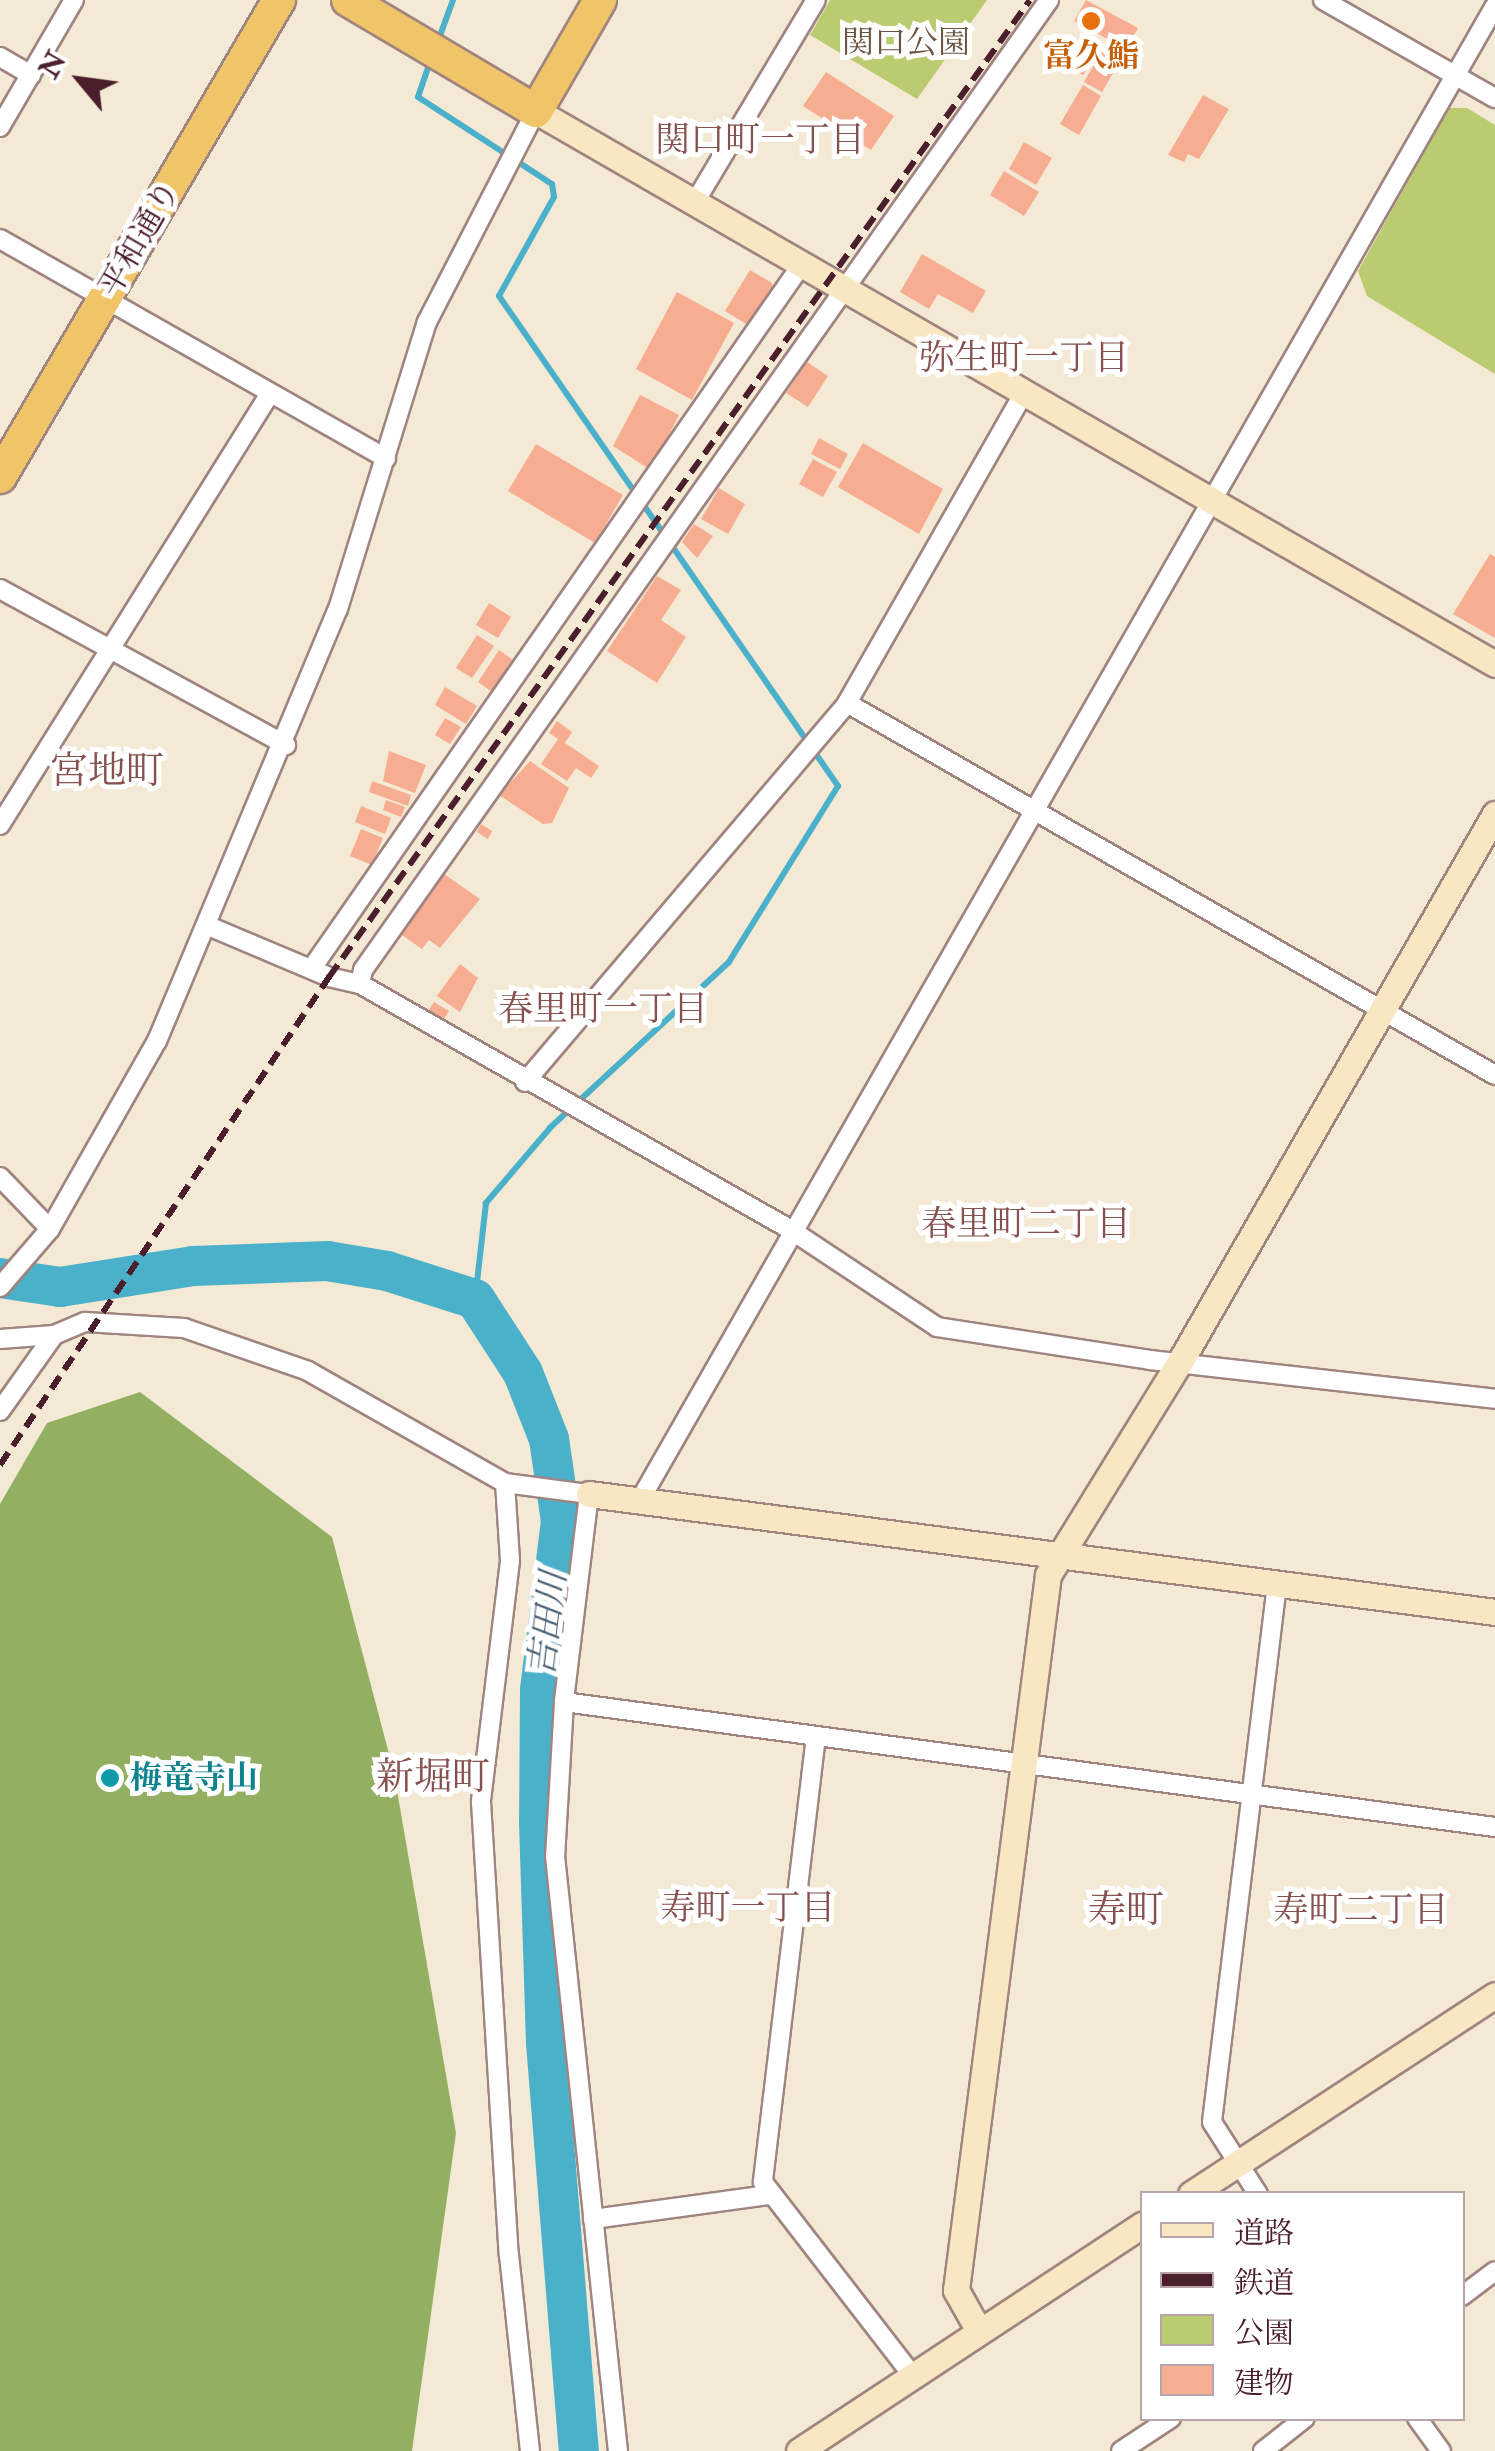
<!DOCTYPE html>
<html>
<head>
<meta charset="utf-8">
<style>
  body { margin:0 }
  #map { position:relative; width:1495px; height:2451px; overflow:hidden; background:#f4e9d4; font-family:"IM FELL Double Pica","Noto Serif JP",serif }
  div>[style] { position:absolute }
  .green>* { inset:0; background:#bacc6f }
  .forest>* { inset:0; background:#93b062 }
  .stream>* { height:6px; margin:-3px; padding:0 3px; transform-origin:3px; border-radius:3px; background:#4bb0ca }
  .river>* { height:40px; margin:-20px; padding:0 20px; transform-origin:20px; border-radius:20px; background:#4bb0ca }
  .building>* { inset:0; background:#f7ad91 }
  .roads { filter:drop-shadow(2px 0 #9f8480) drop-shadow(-2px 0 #9f8480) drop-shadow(0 2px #9f8480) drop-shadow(0 -2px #9f8480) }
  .street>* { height:18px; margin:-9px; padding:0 9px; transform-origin:9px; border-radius:9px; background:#fff }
  .secondary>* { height:25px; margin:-12.5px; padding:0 12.5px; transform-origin:12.5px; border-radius:12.5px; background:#f9e7c3 }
  .highway>* { height:32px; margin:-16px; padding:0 16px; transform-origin:16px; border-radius:16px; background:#f0c469 }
  .rail>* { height:6px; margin-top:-3px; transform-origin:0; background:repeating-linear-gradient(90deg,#4a1f2b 0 15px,transparent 0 23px) }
  .dots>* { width:28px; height:28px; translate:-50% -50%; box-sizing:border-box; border:5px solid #fff; border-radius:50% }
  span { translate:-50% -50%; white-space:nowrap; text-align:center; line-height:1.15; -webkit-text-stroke:10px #fff; paint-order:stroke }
  .park-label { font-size:32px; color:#6c533f }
  .food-label { font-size:32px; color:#c56008; font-weight:700 }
  .street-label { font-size:32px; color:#4a1f2b }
  .culture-label { font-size:32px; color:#0d838f; font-weight:700 }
  .left { translate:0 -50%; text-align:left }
  .neighbourhood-label { font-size:35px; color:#87514f }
  .water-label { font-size:35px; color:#4a6073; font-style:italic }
  .quarter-label { font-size:38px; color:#87514f }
  .legend { position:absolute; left:1140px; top:2191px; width:325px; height:230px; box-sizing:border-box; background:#fff; border:2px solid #b7a5aa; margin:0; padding:12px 18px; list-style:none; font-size:30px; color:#4a1f2b }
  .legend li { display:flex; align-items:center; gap:20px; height:50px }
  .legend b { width:50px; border:2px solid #b7a5aa }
  .north { position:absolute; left:30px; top:30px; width:100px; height:100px; -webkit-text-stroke:8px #fff; paint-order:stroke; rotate:299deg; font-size:28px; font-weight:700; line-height:40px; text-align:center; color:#4a1f2b }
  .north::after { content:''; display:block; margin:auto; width:35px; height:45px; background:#4a1f2b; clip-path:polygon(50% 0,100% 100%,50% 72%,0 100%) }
</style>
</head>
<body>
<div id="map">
  <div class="green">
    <i style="clip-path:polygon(830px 0,987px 0,917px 99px,810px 35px)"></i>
    <i style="clip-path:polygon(1449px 108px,1467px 108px,1495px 125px,1495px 374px,1367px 296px,1358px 271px)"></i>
  </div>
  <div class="forest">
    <i style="clip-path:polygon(140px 1392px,332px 1537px,394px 1773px,456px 2133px,412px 2451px,0 2451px,0 1504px,47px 1423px)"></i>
  </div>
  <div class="stream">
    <i style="left:438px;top:41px;width:44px;rotate:-69.9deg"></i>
    <i style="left:430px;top:62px;width:37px;rotate:109deg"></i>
    <i style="left:418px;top:97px;width:160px;rotate:33deg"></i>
    <i style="left:552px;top:184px;width:13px;rotate:81deg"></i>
    <i style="left:554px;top:197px;width:113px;rotate:119.1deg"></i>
    <i style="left:499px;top:296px;width:596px;rotate:55.32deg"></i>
    <i style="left:838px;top:786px;width:207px;rotate:121.8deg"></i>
    <i style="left:729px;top:962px;width:244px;rotate:137.2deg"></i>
    <i style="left:550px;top:1128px;width:99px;rotate:130.5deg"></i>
    <i style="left:486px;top:1203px;width:97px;rotate:96.5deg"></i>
  </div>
  <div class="river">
    <i style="left:0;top:1278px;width:61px;rotate:8.5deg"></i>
    <i style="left:60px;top:1287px;width:135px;rotate:-9deg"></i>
    <i style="left:193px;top:1266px;width:134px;rotate:-2.1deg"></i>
    <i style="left:327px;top:1261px;width:61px;rotate:9.5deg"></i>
    <i style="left:387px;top:1271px;width:92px;rotate:17.7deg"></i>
    <i style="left:475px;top:1299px;width:88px;rotate:57deg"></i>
    <i style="left:523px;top:1373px;width:71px;rotate:68.5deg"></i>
    <i style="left:549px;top:1439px;width:83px;rotate:81.7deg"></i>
    <i style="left:561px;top:1521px;width:170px;rotate:97.1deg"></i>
    <i style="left:540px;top:1690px;width:131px;rotate:90.4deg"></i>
    <i style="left:539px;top:1821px;width:222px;rotate:88.2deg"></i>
    <i style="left:546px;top:2043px;width:409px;rotate:85.4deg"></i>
  </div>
  <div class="building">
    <i style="clip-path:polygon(1086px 0,1138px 28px,1126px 49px,1074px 21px)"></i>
    <i style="clip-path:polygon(1103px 49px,1121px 59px,1102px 92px,1084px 82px)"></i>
    <i style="clip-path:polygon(1073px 58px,1088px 67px,1083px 75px,1068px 66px)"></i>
    <i style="clip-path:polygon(826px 72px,894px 116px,871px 150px,803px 106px)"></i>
    <i style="clip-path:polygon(1083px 85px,1101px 96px,1079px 135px,1060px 124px)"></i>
    <i style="clip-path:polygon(1203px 95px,1229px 109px,1199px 159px,1188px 154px,1184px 162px,1168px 155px)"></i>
    <i style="clip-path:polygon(1024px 142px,1052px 158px,1036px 185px,1009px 169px)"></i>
    <i style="clip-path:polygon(1004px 171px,1039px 192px,1024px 216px,990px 195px)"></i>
    <i style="clip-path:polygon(922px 254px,986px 291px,973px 313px,938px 294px,929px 309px,900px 292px)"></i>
    <i style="clip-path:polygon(750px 270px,772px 283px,773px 292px,751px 327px,725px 311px)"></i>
    <i style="clip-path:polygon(677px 292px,734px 323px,692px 400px,636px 369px)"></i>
    <i style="clip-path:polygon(807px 362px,828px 376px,808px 407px,786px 393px)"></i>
    <i style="clip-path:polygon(640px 395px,679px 415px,651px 470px,613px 446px)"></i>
    <i style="clip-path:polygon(819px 438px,848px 454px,840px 469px,811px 454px)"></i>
    <i style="clip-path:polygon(863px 443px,943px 489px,919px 534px,838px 487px)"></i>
    <i style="clip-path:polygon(536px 444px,623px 495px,595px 543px,508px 491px)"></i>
    <i style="clip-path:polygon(813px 459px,837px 472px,823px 497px,799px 484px)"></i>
    <i style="clip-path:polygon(719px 488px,745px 504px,728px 534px,701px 519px)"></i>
    <i style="clip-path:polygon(694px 524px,713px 536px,697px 558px,682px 542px)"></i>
    <i style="clip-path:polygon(1490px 554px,1495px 557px,1495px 638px,1453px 614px)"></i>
    <i style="clip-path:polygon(657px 576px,681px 590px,661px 620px,686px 637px,657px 683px,607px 651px)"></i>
    <i style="clip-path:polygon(489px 603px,511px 617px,498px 638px,476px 625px)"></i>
    <i style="clip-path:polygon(477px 635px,494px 646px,472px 678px,456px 668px)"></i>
    <i style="clip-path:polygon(499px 650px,513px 660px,492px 692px,478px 682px)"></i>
    <i style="clip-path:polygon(445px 687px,477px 706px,466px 724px,435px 705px)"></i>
    <i style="clip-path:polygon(445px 718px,461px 727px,450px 744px,435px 735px)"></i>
    <i style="clip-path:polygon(557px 721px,572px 732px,565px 743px,599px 766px,591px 778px,576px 768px,567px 781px,541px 764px,558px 739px,549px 733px)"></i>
    <i style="clip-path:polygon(389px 751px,426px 765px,415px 793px,383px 781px)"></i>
    <i style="clip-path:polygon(530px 761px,569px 788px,552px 823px,543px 824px,499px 795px)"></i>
    <i style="clip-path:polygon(372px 781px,411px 795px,408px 806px,369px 792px)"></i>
    <i style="clip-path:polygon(386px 800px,405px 807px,401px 817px,383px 810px)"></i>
    <i style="clip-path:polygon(361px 806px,391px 818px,385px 834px,355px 822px)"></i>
    <i style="clip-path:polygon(481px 824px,492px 831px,488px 839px,477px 832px)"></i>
    <i style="clip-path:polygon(361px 829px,383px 838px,372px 865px,350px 856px)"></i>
    <i style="clip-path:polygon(444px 874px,480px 899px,440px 948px,429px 940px,422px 949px,402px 935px)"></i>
    <i style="clip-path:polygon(460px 964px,478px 978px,460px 1012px,437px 996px)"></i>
    <i style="clip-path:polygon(434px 1002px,449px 1011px,443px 1021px,428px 1011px)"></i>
  </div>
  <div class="roads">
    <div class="street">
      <i style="left:1323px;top:0;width:198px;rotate:29.7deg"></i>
      <i style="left:0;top:57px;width:36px;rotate:30deg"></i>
      <i style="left:0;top:127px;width:147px;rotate:-59.8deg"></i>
      <i style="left:695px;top:202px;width:235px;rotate:-59.1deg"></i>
      <i style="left:0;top:239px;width:444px;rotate:29.6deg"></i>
      <i style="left:0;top:589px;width:326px;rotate:28.6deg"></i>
      <i style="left:847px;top:703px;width:747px;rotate:29.86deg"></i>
      <i style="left:0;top:825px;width:507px;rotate:-57.97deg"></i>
      <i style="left:206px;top:925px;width:134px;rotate:22.9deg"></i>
      <i style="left:329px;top:977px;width:32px;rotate:13deg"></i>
      <i style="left:360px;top:984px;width:496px;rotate:29.7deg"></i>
      <i style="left:791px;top:1230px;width:175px;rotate:33.6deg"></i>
      <i style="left:937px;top:1327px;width:216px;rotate:8.8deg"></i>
      <i style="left:1150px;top:1360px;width:347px;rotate:6.4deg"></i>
      <i style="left:312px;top:968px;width:858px;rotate:-55.16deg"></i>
      <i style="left:360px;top:984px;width:14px;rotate:-78deg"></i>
      <i style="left:363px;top:970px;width:1188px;rotate:-54.73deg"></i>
      <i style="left:525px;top:1082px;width:497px;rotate:-49.6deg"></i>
      <i style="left:847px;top:703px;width:359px;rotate:-60.3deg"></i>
      <i style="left:0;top:1177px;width:72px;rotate:46.1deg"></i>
      <i style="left:0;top:1287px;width:77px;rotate:-49.2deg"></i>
      <i style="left:50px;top:1229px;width:216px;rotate:-60.4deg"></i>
      <i style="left:157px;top:1041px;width:468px;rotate:-67.3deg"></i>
      <i style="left:338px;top:609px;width:300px;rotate:-72.8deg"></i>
      <i style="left:427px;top:322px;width:237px;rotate:-62.7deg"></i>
      <i style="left:0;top:1339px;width:54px;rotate:-4.2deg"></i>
      <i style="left:54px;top:1335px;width:34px;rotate:-23deg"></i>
      <i style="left:85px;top:1322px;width:99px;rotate:3.5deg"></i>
      <i style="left:184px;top:1328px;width:131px;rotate:19.1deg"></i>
      <i style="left:308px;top:1371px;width:227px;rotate:29.6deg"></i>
      <i style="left:505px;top:1483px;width:85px;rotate:7.5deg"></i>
      <i style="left:589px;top:1494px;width:209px;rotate:96.9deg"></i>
      <i style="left:564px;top:1702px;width:154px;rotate:93.3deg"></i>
      <i style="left:555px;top:1856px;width:598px;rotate:83.96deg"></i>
      <i style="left:0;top:1411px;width:93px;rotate:-54.6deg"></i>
      <i style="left:505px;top:1483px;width:78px;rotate:86.3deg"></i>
      <i style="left:510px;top:1561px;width:243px;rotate:96.9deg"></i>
      <i style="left:481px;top:1802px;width:454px;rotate:86.5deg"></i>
      <i style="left:509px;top:2255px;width:197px;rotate:83.9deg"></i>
      <i style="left:640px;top:1500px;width:1721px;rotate:-60.22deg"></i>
      <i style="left:564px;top:1702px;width:939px;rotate:7.65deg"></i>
      <i style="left:816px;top:1736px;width:449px;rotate:96.8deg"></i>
      <i style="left:763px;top:2182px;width:245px;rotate:52.3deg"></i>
      <i style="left:1258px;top:2194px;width:85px;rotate:-122.6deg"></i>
      <i style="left:1212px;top:2122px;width:542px;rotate:-83.11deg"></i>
      <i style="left:593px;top:2219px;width:177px;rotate:-7.8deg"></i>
      <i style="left:1462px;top:2296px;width:41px;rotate:-37.1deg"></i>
      <i style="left:1417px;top:2418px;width:41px;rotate:54deg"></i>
      <i style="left:1121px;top:2451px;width:60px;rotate:-33.4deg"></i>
      <i style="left:1263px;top:2451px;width:53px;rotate:-38.2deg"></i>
    </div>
    <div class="secondary">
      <i style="left:536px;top:111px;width:1107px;rotate:29.97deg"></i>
      <i style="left:589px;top:1494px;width:914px;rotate:7.42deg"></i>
      <i style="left:1191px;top:2194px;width:363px;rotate:-33.2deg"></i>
      <i style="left:979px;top:2331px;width:47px;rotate:-119.3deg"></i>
      <i style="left:956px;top:2290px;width:721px;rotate:-82.67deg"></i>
      <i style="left:1048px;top:1575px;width:253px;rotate:-58.3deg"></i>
      <i style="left:1181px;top:1360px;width:630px;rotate:-60.1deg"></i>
      <i style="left:799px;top:2451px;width:411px;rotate:-33.4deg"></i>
    </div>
    <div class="highway">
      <i style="left:348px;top:0;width:218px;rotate:30.6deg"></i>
      <i style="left:536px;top:111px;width:128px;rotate:-60deg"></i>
      <i style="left:0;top:477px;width:553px;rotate:-59.68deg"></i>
    </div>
  </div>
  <div class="rail">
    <i style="left:0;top:1465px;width:589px;rotate:-56.01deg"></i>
    <i style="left:329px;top:977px;width:1202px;rotate:-54.34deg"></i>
  </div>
  <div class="dots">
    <i style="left:1091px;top:21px;background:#e8710a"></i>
    <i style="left:110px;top:1778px;background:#0f9aa8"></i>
  </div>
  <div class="park-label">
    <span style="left:906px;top:43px">関口公園</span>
  </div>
  <div class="food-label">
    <span style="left:1091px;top:56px">富久鮨</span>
  </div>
  <div class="street-label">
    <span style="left:140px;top:239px;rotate:-60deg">平和通り</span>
  </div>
  <div class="culture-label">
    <span class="left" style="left:130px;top:1778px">梅竜寺山</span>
  </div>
  <div class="neighbourhood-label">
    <span style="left:760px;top:140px">関口町一丁目</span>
    <span style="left:1024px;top:358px">弥生町一丁目</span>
    <span style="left:603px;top:1009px">春里町一丁目</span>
    <span style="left:1026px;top:1224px">春里町二丁目</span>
    <span style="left:748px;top:1908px">寿町一丁目</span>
    <span style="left:1361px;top:1910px">寿町二丁目</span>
  </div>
  <div class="water-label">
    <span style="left:548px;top:1624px;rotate:-83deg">吉田川</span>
  </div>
  <div class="quarter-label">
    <span style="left:107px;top:772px">宮地町</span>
    <span style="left:433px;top:1778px">新堀町</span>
    <span style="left:1126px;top:1911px">寿町</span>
  </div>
  <ul class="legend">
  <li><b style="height:12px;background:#f9e7c3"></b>道路</li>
  <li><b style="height:12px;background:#4a1f2b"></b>鉄道</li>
  <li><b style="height:28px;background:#bacc6f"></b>公園</li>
  <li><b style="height:28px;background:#f7ad91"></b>建物</li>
  </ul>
  <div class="north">N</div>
</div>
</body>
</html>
